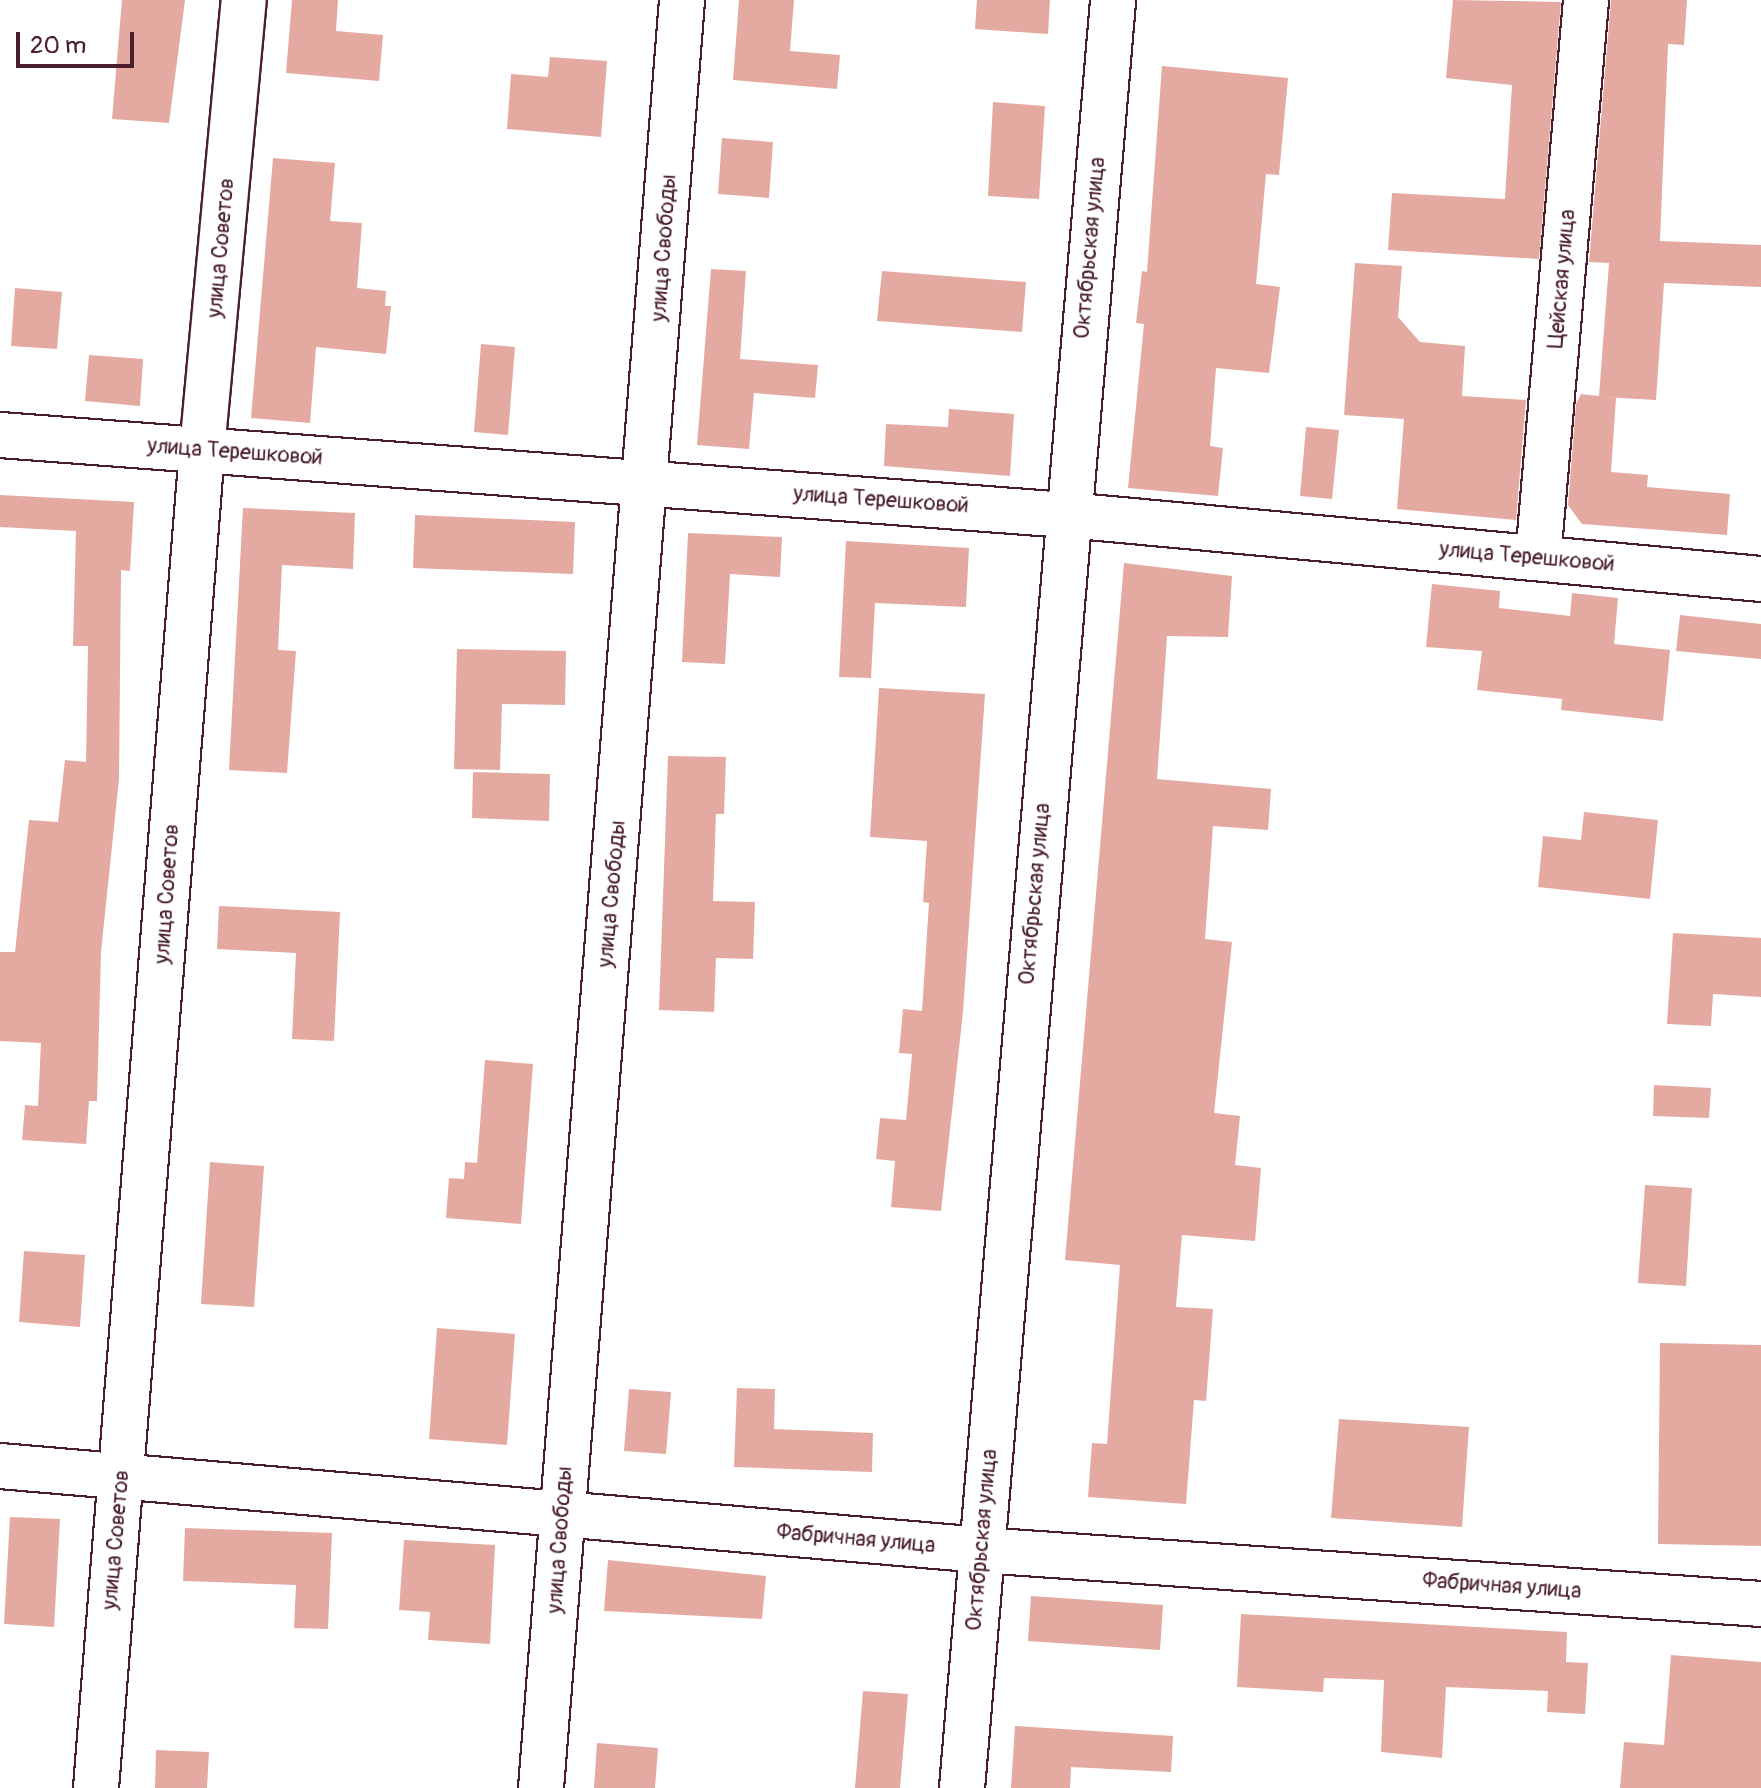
<!DOCTYPE html>
<html>
<head>
<meta charset="utf-8">
<style>
  body { margin:0 }
  #map { position:relative; width:1761px; height:1788px; overflow:hidden; background:#fff; font-family:Pangolin,sans-serif }
  div>[style] { position:absolute }
  .building>* { inset:0; background:#e4aaa1 }
  .roads { filter:drop-shadow(2px 0 #4a1f2b) drop-shadow(-2px 0 #4a1f2b) drop-shadow(0 2px #4a1f2b) drop-shadow(0 -2px #4a1f2b) }
  .minor>* { height:44px; margin:-22px; padding:0 22px; transform-origin:22px; border-radius:22px; background:#fff }
  span { translate:-50% -50%; white-space:nowrap; text-align:center; line-height:1.15; -webkit-text-stroke:7px #fff; paint-order:stroke }
  .street-label { font-size:22px; color:#4a1f2b }
  .scale { position:absolute; left:16px; top:32px; width:118px; height:36px; box-sizing:border-box; border:4px solid #4a1f2b; border-top:0; padding-left:10px; font-size:24px; line-height:28px; white-space:nowrap; color:#4a1f2b; -webkit-text-stroke:6px #fff; paint-order:stroke }
</style>
</head>
<body>
<div id="map">
  <div class="building">
    <i style="clip-path:polygon(122px 0,185px 0,169px 123px,112px 119px)"></i>
    <i style="clip-path:polygon(292px 0,338px 0,336px 31px,383px 35px,379px 81px,286px 73px)"></i>
    <i style="clip-path:polygon(739px 0,794px 0,790px 51px,840px 55px,837px 89px,733px 80px)"></i>
    <i style="clip-path:polygon(977px 0,1050px 0,1048px 34px,975px 29px)"></i>
    <i style="clip-path:polygon(1453px 0,1561px 2px,1539px 259px,1388px 250px,1392px 193px,1505px 199px,1512px 85px,1446px 78px)"></i>
    <i style="clip-path:polygon(1611px 0,1687px 0,1684px 45px,1668px 44px,1660px 241px,1761px 245px,1761px 287px,1664px 283px,1656px 400px,1602px 397px,1616px 398px,1611px 472px,1648px 475px,1647px 487px,1730px 494px,1727px 535px,1582px 524px,1568px 505px,1576px 404px,1581px 394px,1599px 396px,1609px 263px,1589px 262px)"></i>
    <i style="clip-path:polygon(550px 57px,607px 61px,601px 137px,507px 129px,511px 74px,548px 77px)"></i>
    <i style="clip-path:polygon(1162px 66px,1288px 78px,1279px 175px,1266px 174px,1256px 284px,1280px 287px,1269px 373px,1216px 368px,1210px 446px,1223px 448px,1218px 496px,1128px 488px,1144px 324px,1136px 323px,1142px 271px,1147px 272px)"></i>
    <i style="clip-path:polygon(993px 102px,1045px 106px,1039px 199px,988px 196px)"></i>
    <i style="clip-path:polygon(722px 138px,773px 142px,769px 198px,718px 194px)"></i>
    <i style="clip-path:polygon(273px 158px,335px 163px,330px 221px,362px 223px,357px 288px,386px 291px,385px 306px,391px 306px,386px 354px,316px 347px,310px 423px,251px 418px)"></i>
    <i style="clip-path:polygon(1355px 263px,1402px 266px,1398px 317px,1420px 342px,1465px 346px,1462px 396px,1526px 400px,1516px 520px,1397px 509px,1404px 419px,1344px 415px)"></i>
    <i style="clip-path:polygon(711px 269px,746px 271px,740px 359px,818px 365px,815px 398px,754px 393px,749px 449px,697px 445px)"></i>
    <i style="clip-path:polygon(882px 271px,1026px 282px,1022px 332px,877px 321px)"></i>
    <i style="clip-path:polygon(15px 288px,62px 292px,57px 349px,11px 346px)"></i>
    <i style="clip-path:polygon(481px 344px,515px 347px,508px 435px,474px 432px)"></i>
    <i style="clip-path:polygon(89px 355px,143px 359px,140px 406px,85px 401px)"></i>
    <i style="clip-path:polygon(949px 409px,1014px 414px,1010px 476px,884px 466px,886px 424px,948px 427px)"></i>
    <i style="clip-path:polygon(1306px 427px,1339px 430px,1332px 499px,1300px 496px)"></i>
    <i style="clip-path:polygon(0 495px,134px 502px,130px 571px,121px 570px,119px 779px,101px 952px,97px 1101px,89px 1101px,86px 1144px,22px 1140px,25px 1105px,38px 1106px,41px 1043px,0 1041px,0 952px,15px 952px,29px 820px,58px 822px,65px 760px,86px 762px,88px 646px,73px 646px,76px 531px,0 527px)"></i>
    <i style="clip-path:polygon(243px 508px,355px 513px,353px 569px,282px 565px,278px 650px,296px 651px,287px 773px,229px 770px)"></i>
    <i style="clip-path:polygon(415px 515px,575px 522px,573px 574px,413px 568px)"></i>
    <i style="clip-path:polygon(688px 533px,782px 537px,780px 577px,730px 574px,725px 664px,682px 662px)"></i>
    <i style="clip-path:polygon(846px 541px,969px 548px,966px 607px,875px 603px,871px 678px,839px 677px)"></i>
    <i style="clip-path:polygon(1124px 563px,1232px 576px,1228px 637px,1167px 636px,1157px 779px,1271px 789px,1268px 830px,1213px 826px,1205px 939px,1232px 942px,1214px 1113px,1240px 1116px,1235px 1165px,1261px 1168px,1255px 1241px,1182px 1235px,1176px 1307px,1213px 1309px,1206px 1401px,1194px 1400px,1186px 1504px,1088px 1497px,1092px 1443px,1107px 1444px,1120px 1265px,1065px 1260px)"></i>
    <i style="clip-path:polygon(1432px 584px,1500px 591px,1499px 608px,1570px 616px,1572px 593px,1618px 598px,1614px 644px,1670px 650px,1663px 721px,1561px 710px,1562px 699px,1477px 690px,1482px 651px,1426px 647px)"></i>
    <i style="clip-path:polygon(1680px 615px,1761px 624px,1761px 659px,1676px 651px)"></i>
    <i style="clip-path:polygon(457px 649px,566px 651px,565px 705px,502px 704px,500px 770px,454px 769px)"></i>
    <i style="clip-path:polygon(879px 688px,985px 694px,963px 1012px,941px 1211px,891px 1207px,895px 1161px,876px 1159px,880px 1118px,906px 1120px,912px 1054px,899px 1053px,903px 1009px,922px 1011px,929px 903px,923px 902px,927px 841px,870px 837px)"></i>
    <i style="clip-path:polygon(668px 756px,726px 757px,724px 814px,716px 814px,713px 901px,755px 902px,753px 959px,716px 958px,714px 1012px,659px 1010px)"></i>
    <i style="clip-path:polygon(473px 772px,550px 774px,549px 821px,472px 818px)"></i>
    <i style="clip-path:polygon(1584px 812px,1658px 820px,1650px 899px,1538px 887px,1543px 836px,1581px 840px)"></i>
    <i style="clip-path:polygon(219px 906px,340px 912px,334px 1041px,292px 1039px,296px 953px,217px 949px)"></i>
    <i style="clip-path:polygon(1673px 933px,1761px 938px,1761px 997px,1713px 994px,1711px 1026px,1667px 1024px)"></i>
    <i style="clip-path:polygon(485px 1060px,533px 1064px,521px 1224px,446px 1218px,449px 1178px,464px 1179px,465px 1162px,477px 1163px)"></i>
    <i style="clip-path:polygon(1654px 1085px,1711px 1088px,1709px 1118px,1653px 1116px)"></i>
    <i style="clip-path:polygon(210px 1162px,264px 1166px,254px 1307px,201px 1304px)"></i>
    <i style="clip-path:polygon(1645px 1185px,1692px 1188px,1686px 1286px,1638px 1283px)"></i>
    <i style="clip-path:polygon(24px 1251px,85px 1255px,80px 1327px,19px 1322px)"></i>
    <i style="clip-path:polygon(437px 1328px,515px 1334px,507px 1445px,429px 1439px)"></i>
    <i style="clip-path:polygon(1660px 1343px,1761px 1345px,1761px 1546px,1658px 1544px)"></i>
    <i style="clip-path:polygon(737px 1388px,775px 1389px,774px 1429px,873px 1433px,872px 1472px,734px 1467px)"></i>
    <i style="clip-path:polygon(629px 1389px,671px 1392px,666px 1454px,624px 1451px)"></i>
    <i style="clip-path:polygon(1339px 1419px,1469px 1427px,1462px 1527px,1331px 1518px)"></i>
    <i style="clip-path:polygon(10px 1517px,60px 1519px,54px 1627px,4px 1624px)"></i>
    <i style="clip-path:polygon(185px 1528px,332px 1533px,328px 1629px,294px 1628px,296px 1585px,183px 1581px)"></i>
    <i style="clip-path:polygon(404px 1540px,495px 1545px,490px 1644px,428px 1640px,430px 1612px,399px 1610px)"></i>
    <i style="clip-path:polygon(608px 1560px,766px 1576px,762px 1619px,604px 1611px)"></i>
    <i style="clip-path:polygon(1031px 1596px,1163px 1605px,1160px 1650px,1028px 1641px)"></i>
    <i style="clip-path:polygon(1241px 1614px,1567px 1632px,1566px 1662px,1588px 1663px,1585px 1714px,1547px 1712px,1548px 1691px,1446px 1687px,1442px 1758px,1381px 1752px,1384px 1680px,1324px 1678px,1323px 1692px,1237px 1687px)"></i>
    <i style="clip-path:polygon(1671px 1655px,1761px 1662px,1761px 1788px,1620px 1788px,1624px 1742px,1664px 1745px)"></i>
    <i style="clip-path:polygon(863px 1691px,908px 1694px,900px 1788px,855px 1788px)"></i>
    <i style="clip-path:polygon(1015px 1726px,1173px 1736px,1171px 1772px,1071px 1767px,1070px 1788px,1011px 1788px)"></i>
    <i style="clip-path:polygon(597px 1743px,658px 1748px,655px 1788px,594px 1788px)"></i>
    <i style="clip-path:polygon(156px 1750px,209px 1752px,207px 1788px,155px 1788px)"></i>
  </div>
  <div class="roads">
    <div class="minor">
      <i style="left:0;top:435px;width:1070px;rotate:4.29deg"></i>
      <i style="left:1067px;top:515px;width:697px;rotate:5.27deg"></i>
      <i style="left:1538px;top:558px;width:560px;rotate:-85.08deg"></i>
      <i style="left:0;top:1466px;width:985px;rotate:4.89deg"></i>
      <i style="left:981px;top:1550px;width:782px;rotate:3.96deg"></i>
      <i style="left:96px;top:1788px;width:1342px;rotate:-85.47deg"></i>
      <i style="left:202px;top:450px;width:452px;rotate:-84.7deg"></i>
      <i style="left:541px;top:1788px;width:1794px;rotate:-85.49deg"></i>
      <i style="left:962px;top:1788px;width:1794px;rotate:-85.17deg"></i>
    </div>
  </div>
  <div class="street-label">
    <span style="left:221px;top:248px;rotate:-85deg">улица Советов</span>
    <span style="left:664px;top:248px;rotate:-86deg">улица Свободы</span>
    <span style="left:1090px;top:248px;rotate:-85deg">Октябрьская улица</span>
    <span style="left:1562px;top:279px;rotate:-85deg">Цейская улица</span>
    <span style="left:235px;top:452px;rotate:4deg">улица Терешковой</span>
    <span style="left:881px;top:500px;rotate:4deg">улица Терешковой</span>
    <span style="left:1527px;top:557px;rotate:5deg">улица Терешковой</span>
    <span style="left:167px;top:894px;rotate:-86deg">улица Советов</span>
    <span style="left:612px;top:894px;rotate:-85deg">улица Свободы</span>
    <span style="left:1035px;top:894px;rotate:-85deg">Октябрьская улица</span>
    <span style="left:856px;top:1539px;rotate:5deg">Фабричная улица</span>
    <span style="left:116px;top:1540px;rotate:-85deg">улица Советов</span>
    <span style="left:560px;top:1540px;rotate:-86deg">улица Свободы</span>
    <span style="left:982px;top:1540px;rotate:-85deg">Октябрьская улица</span>
    <span style="left:1502px;top:1586px;rotate:4deg">Фабричная улица</span>
  </div>
  <div class="scale">20 m</div>
</div>
</body>
</html>
